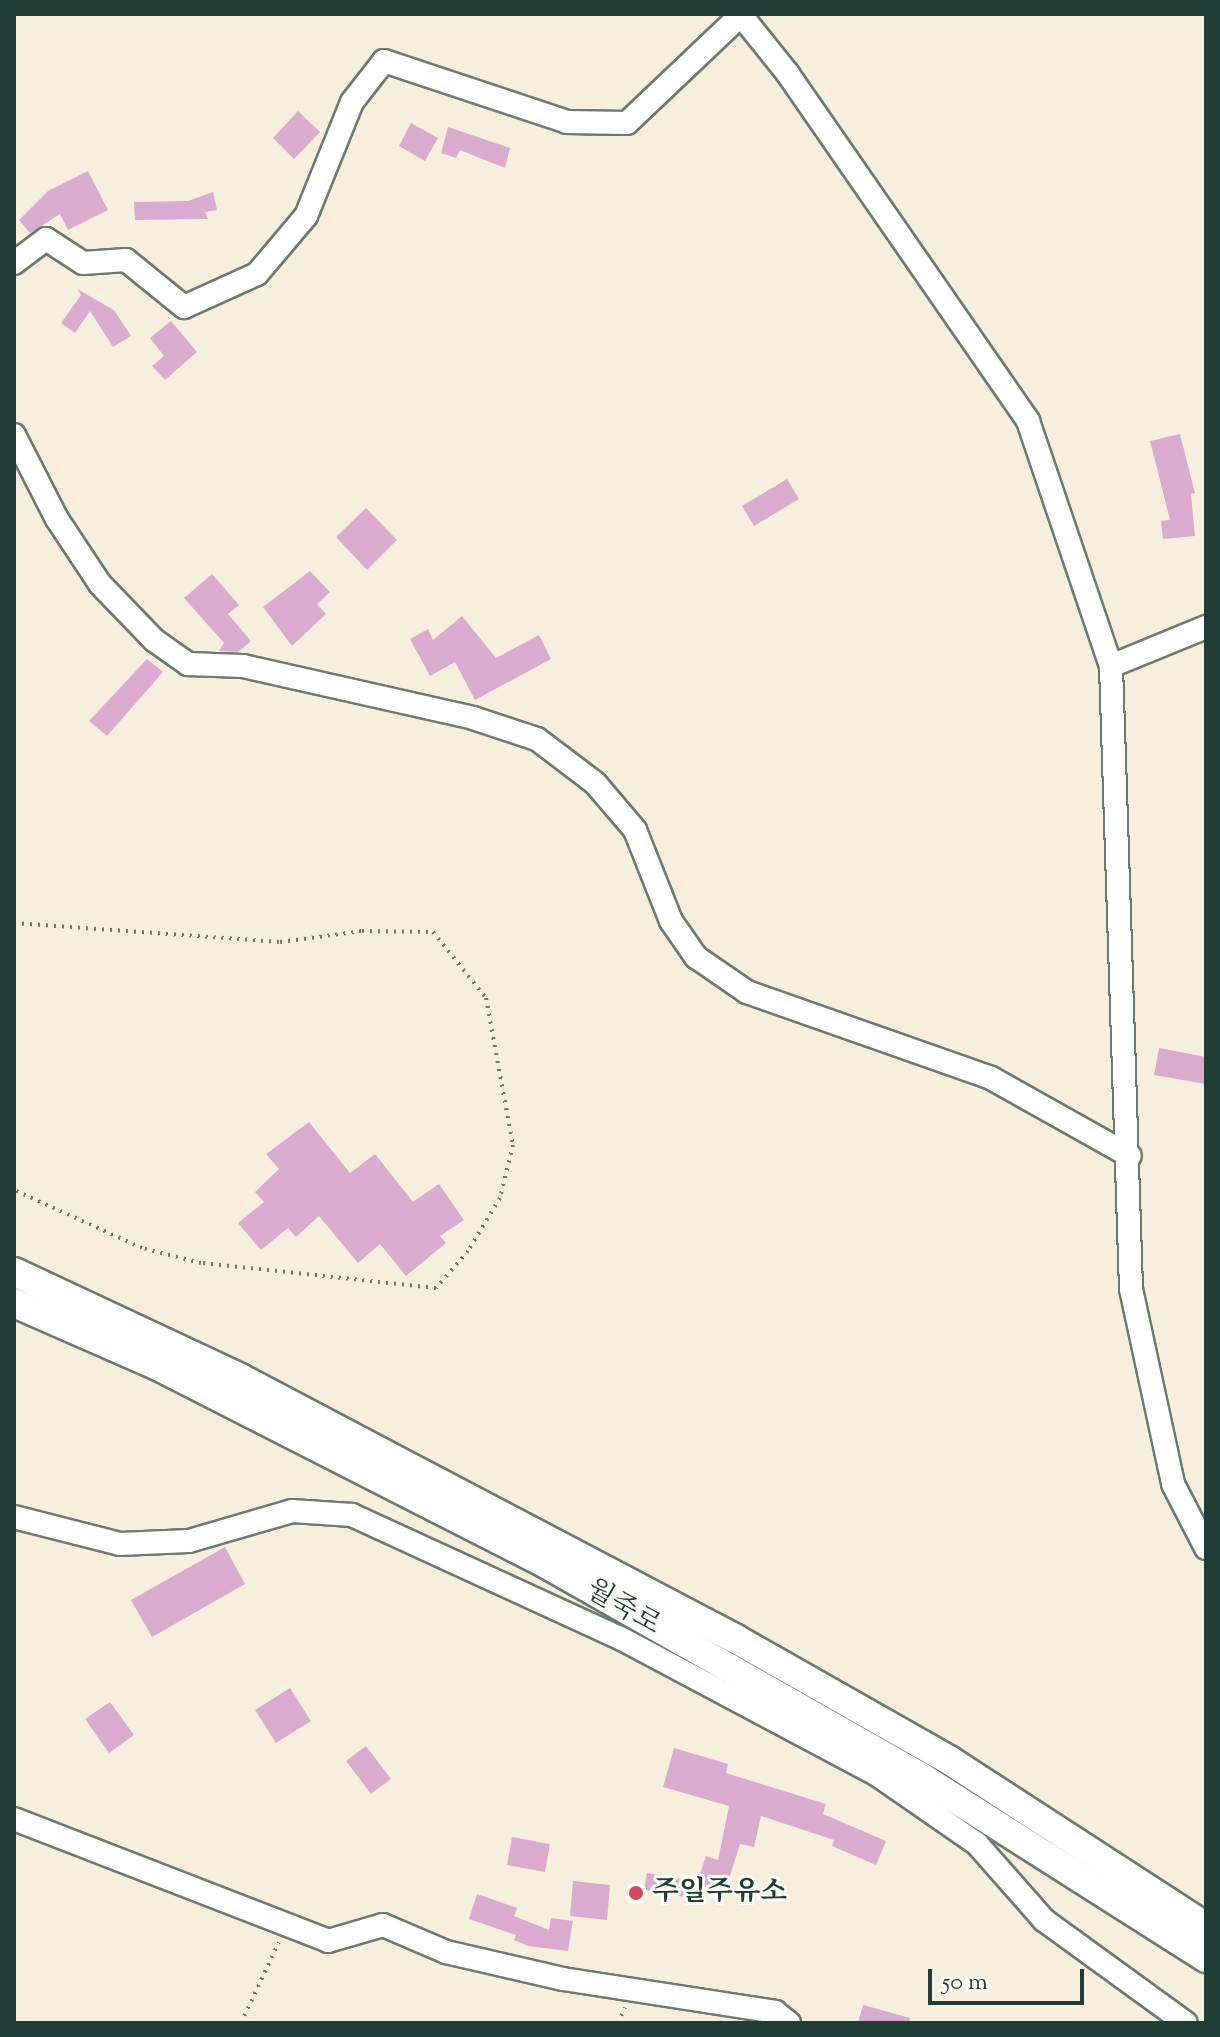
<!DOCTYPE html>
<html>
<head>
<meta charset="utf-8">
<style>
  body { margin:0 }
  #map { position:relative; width:1220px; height:2037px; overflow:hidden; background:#f7efde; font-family:"Sorts Mill Goudy","Noto Serif KR",serif }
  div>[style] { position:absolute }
  .building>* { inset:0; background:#daabce }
  .path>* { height:4px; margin-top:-2px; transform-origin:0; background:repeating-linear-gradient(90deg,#6b7b70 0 2px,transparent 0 8px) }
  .roads { filter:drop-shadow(2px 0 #6b7b70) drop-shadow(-2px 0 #6b7b70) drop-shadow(0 2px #6b7b70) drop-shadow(0 -2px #6b7b70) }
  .minor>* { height:22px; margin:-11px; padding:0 11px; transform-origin:11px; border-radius:11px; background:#fff }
  .major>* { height:28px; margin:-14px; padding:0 14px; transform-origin:14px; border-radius:14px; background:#fff }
  .dots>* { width:22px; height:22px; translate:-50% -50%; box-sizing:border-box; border:4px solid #fdfcf7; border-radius:50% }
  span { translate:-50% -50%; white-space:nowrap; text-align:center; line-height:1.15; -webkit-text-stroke:6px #fdfcf7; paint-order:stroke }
  .street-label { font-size:28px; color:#1f3d34 }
  .poi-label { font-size:28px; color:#1f3d34; font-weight:700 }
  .left { translate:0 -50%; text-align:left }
  .frame { position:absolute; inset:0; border:16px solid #1f3d34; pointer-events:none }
  .scale { position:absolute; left:928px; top:1969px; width:156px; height:36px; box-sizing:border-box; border:4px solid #1f3d34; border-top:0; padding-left:10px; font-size:24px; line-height:28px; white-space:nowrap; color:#1f3d34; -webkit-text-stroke:6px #fdfcf7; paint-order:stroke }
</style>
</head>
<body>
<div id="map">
  <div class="building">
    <i style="clip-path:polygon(298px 111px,320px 132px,294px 159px,273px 138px)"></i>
    <i style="clip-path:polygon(411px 123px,438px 138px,425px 161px,399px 146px)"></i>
    <i style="clip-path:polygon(448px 127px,510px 148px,505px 168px,460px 150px,456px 158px,441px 153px)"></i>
    <i style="clip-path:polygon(88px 171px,108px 210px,68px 230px,60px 214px,30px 233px,19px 220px,48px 191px)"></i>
    <i style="clip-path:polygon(213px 192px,217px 210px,205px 212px,208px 219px,135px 220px,134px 202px,188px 201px)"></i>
    <i style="clip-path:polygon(77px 289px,114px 310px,131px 336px,113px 347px,90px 311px,75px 333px,61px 323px,81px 295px)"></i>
    <i style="clip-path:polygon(171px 321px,197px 352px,165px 380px,152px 366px,164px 356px,150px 338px)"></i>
    <i style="clip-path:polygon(1180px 434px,1195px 493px,1191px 494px,1195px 536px,1163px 539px,1161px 521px,1170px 520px,1150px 441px)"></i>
    <i style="clip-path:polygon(787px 479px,799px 499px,754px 526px,742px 506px)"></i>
    <i style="clip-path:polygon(366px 508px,397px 540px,367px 570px,336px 537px)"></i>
    <i style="clip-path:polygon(310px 571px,330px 592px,317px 604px,326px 614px,292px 646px,263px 607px)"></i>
    <i style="clip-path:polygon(212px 574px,239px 605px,228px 614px,251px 641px,238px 652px,219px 651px,224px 643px,184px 598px)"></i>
    <i style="clip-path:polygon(462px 616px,496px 658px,539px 635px,551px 659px,475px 700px,455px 662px,430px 676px,410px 639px,428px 629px,433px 640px)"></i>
    <i style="clip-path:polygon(147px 659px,163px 672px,107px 736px,89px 721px)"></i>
    <i style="clip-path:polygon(1159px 1048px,1206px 1057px,1206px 1084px,1154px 1075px)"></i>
    <i style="clip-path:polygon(309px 1122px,350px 1173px,375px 1154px,413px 1202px,439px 1184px,464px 1220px,440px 1236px,446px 1243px,406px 1276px,380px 1244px,358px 1263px,319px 1216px,296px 1237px,288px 1228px,261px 1250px,238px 1223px,264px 1202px,255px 1192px,279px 1169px,266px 1154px)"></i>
    <i style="clip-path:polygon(225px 1547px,245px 1584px,152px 1637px,131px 1600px)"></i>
    <i style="clip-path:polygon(290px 1688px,311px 1721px,276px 1743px,255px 1710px)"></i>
    <i style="clip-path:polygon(110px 1702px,134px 1735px,109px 1753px,85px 1719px)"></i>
    <i style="clip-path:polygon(366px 1746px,391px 1779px,371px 1794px,346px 1761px)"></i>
    <i style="clip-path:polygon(674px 1748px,728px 1764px,726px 1773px,826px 1804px,823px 1814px,886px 1841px,876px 1865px,832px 1846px,834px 1840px,761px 1816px,754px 1847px,740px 1844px,723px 1898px,695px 1889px,706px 1856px,718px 1860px,729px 1806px,663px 1787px)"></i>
    <i style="clip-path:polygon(512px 1837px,550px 1844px,545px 1872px,507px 1865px)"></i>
    <i style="clip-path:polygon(647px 1873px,688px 1880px,685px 1897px,644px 1890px)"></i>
    <i style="clip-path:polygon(573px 1881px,610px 1885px,607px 1920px,570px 1916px)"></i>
    <i style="clip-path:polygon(477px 1894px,517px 1908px,514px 1916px,549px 1930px,551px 1918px,573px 1921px,568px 1951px,528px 1946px,514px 1940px,516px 1935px,469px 1919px)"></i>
    <i style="clip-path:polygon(863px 2005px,910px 2018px,909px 2023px,858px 2023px)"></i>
  </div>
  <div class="path">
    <i style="left:14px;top:923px;width:267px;rotate:4.1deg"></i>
    <i style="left:280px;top:942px;width:83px;rotate:-7.6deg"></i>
    <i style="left:362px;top:931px;width:71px;rotate:0.8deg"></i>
    <i style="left:433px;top:932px;width:85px;rotate:51.2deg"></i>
    <i style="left:486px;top:998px;width:149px;rotate:79.6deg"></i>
    <i style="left:513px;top:1145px;width:55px;rotate:103.8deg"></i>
    <i style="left:500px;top:1198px;width:62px;rotate:121.1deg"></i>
    <i style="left:468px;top:1251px;width:49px;rotate:130.9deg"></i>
    <i style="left:436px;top:1288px;width:236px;rotate:-173.9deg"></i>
    <i style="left:201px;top:1263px;width:61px;rotate:-165.7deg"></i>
    <i style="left:142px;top:1248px;width:141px;rotate:-155.6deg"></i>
    <i style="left:241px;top:2023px;width:89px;rotate:-64.9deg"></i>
    <i style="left:618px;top:2023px;width:17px;rotate:-65deg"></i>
  </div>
  <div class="roads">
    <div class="minor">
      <i style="left:740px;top:14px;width:77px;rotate:51.3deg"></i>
      <i style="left:788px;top:74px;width:422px;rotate:55.3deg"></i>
      <i style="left:1028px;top:421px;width:259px;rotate:71.3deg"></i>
      <i style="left:1111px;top:666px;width:623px;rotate:88.16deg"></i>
      <i style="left:1131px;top:1289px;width:199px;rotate:77.8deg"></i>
      <i style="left:1173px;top:1484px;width:72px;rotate:62.7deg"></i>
      <i style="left:14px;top:263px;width:40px;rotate:-37deg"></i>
      <i style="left:46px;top:239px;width:44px;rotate:33deg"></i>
      <i style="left:83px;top:263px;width:43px;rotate:-4deg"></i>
      <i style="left:126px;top:260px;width:75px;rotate:39deg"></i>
      <i style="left:184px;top:307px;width:80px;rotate:-24.3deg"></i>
      <i style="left:257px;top:274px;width:76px;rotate:-49.8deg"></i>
      <i style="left:306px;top:216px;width:123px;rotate:-68deg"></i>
      <i style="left:352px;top:102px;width:52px;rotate:-52deg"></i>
      <i style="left:384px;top:61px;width:193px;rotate:18.4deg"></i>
      <i style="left:567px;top:122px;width:60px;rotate:1deg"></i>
      <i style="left:627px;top:123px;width:157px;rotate:-43.5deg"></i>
      <i style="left:14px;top:435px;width:94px;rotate:62.9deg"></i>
      <i style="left:57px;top:519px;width:78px;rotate:56.5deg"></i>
      <i style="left:100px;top:584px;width:78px;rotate:46deg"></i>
      <i style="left:154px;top:640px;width:42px;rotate:35.2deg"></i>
      <i style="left:188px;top:664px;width:55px;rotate:2.1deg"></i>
      <i style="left:243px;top:666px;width:236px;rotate:12.7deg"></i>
      <i style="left:473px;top:718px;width:67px;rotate:18.2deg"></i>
      <i style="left:537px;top:739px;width:73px;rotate:37.2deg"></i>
      <i style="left:595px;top:783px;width:62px;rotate:49.6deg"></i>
      <i style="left:635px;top:830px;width:98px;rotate:68.4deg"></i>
      <i style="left:671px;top:921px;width:44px;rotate:55.2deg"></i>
      <i style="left:696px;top:957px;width:62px;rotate:34.5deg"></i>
      <i style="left:747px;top:992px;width:259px;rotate:19.4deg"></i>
      <i style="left:991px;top:1078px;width:159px;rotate:29.3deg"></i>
      <i style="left:1111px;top:666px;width:103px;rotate:-22.3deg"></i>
      <i style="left:14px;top:1517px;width:109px;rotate:14.3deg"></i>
      <i style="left:120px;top:1544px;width:69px;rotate:-2.5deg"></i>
      <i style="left:189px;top:1541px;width:107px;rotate:-16.2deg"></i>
      <i style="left:292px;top:1511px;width:60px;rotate:3.8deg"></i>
      <i style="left:352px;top:1515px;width:295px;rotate:24.7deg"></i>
      <i style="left:620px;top:1638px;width:290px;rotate:28deg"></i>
      <i style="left:876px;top:1774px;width:123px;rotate:34.7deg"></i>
      <i style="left:977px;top:1844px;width:101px;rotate:48.6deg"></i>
      <i style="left:1044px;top:1920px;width:175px;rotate:36deg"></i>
      <i style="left:14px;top:1819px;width:337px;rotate:21.2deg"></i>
      <i style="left:328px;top:1941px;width:57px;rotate:-16.2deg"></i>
      <i style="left:383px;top:1925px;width:69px;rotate:23.2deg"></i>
      <i style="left:446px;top:1952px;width:120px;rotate:13deg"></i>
      <i style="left:563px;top:1979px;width:215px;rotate:8.8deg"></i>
      <i style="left:775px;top:2012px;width:18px;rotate:38deg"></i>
    </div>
    <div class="major">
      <i style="left:14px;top:1272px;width:250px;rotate:25.1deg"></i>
      <i style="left:240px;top:1378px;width:560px;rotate:27.75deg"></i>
      <i style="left:736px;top:1639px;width:245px;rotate:29.6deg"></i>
      <i style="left:949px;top:1760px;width:306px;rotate:33deg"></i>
      <i style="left:14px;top:1303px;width:155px;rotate:23.6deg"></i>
      <i style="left:156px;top:1365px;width:440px;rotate:27deg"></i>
      <i style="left:548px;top:1565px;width:429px;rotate:29.6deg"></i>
      <i style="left:921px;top:1777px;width:338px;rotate:32.4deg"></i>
    </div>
  </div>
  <div class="dots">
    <i style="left:636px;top:1893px;background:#d1495b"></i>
  </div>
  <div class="street-label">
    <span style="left:623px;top:1608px;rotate:30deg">월죽로</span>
  </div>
  <div class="poi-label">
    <span class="left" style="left:652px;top:1893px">주일주유소</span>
  </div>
  <div class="frame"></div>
  <div class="scale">50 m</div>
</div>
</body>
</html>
